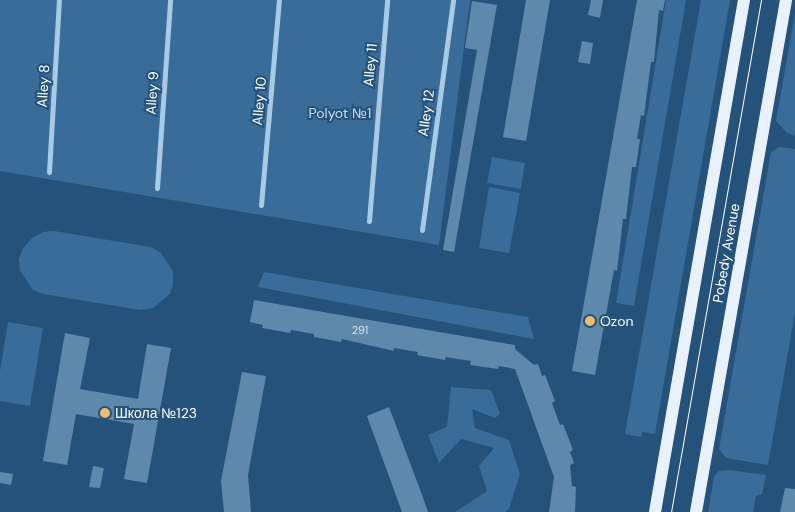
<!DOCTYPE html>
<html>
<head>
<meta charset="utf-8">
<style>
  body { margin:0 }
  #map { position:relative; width:795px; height:512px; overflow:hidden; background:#25527b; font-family:"DM Sans",sans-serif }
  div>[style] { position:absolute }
  .green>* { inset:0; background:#396c98 }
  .building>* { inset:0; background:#5e88ac }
  .street>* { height:5px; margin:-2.5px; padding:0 2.5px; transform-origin:2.5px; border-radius:2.5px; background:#a9c9e4 }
  .primary>* { height:12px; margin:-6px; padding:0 6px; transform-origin:6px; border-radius:6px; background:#e9f2fc }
  .tram>* { height:1px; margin:-0.5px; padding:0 0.5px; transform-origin:0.5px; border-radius:0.5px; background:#fff }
  .dots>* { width:14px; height:14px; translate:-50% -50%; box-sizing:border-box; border:2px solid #25527b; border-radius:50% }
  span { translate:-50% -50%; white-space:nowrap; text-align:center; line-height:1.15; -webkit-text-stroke:4px #25527b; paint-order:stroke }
  .number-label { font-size:11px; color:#d7e1ea }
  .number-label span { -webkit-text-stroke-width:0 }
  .street-label { font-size:14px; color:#fff }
  .park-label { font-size:14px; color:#cbe1f3 }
  .poi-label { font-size:14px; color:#fff }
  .left { translate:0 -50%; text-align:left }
</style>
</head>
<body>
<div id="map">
  <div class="green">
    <i style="clip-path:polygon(0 0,470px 0,439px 245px,0 171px)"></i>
    <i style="clip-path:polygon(666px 0,686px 0,634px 306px,616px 303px)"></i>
    <i style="clip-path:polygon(701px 0,730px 0,655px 434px,642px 432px,641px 437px,625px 434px)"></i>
    <i style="clip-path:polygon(795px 14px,795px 136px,786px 132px,776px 121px)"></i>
    <i style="clip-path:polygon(779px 147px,795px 149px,795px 313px,768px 465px,726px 458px,719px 449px,771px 152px)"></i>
    <i style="clip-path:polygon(492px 157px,525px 163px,521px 189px,487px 183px)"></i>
    <i style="clip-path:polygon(489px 187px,520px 193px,509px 253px,479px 248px)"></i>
    <i style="clip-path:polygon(54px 231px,151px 247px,161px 253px,173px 271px,173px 284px,170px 294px,153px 308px,140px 310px,43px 294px,33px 290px,20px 271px,19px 259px,23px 248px,32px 238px,43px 232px)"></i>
    <i style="clip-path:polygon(264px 272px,528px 317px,534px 339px,258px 287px)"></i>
    <i style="clip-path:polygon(8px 322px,43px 328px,30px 406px,0 401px,0 371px)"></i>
    <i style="clip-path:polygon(451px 387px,491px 390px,500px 414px,495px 418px,472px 409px,475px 428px,509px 440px,520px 474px,509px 509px,505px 512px,455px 512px,487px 491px,479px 466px,494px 448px,461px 439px,439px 463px,428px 435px,447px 427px)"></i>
    <i style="clip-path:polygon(729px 470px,766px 475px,762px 494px,756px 496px,753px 512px,708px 512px,714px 477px,719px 471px)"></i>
  </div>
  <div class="building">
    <i style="clip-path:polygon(526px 0,550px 0,526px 141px,503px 137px)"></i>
    <i style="clip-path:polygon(591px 0,603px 0,600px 18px,588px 15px)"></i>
    <i style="clip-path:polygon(637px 0,665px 0,663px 11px,659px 10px,654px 62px,651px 62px,644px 116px,641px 115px,637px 139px,640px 139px,636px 167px,632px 167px,626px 219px,623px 219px,617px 271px,614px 270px,595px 375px,572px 371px)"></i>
    <i style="clip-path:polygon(472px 1px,497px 5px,454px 252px,443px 250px,477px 50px,465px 48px)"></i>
    <i style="clip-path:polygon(582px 41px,593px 43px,590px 64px,578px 62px)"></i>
    <i style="clip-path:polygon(254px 300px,515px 345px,515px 349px,534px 365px,538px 364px,542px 376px,545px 375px,555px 401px,552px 403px,560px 425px,563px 424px,573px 450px,570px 452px,574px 463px,570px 465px,572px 486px,576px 487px,575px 512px,549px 512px,554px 477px,515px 369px,499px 366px,498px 369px,470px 365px,471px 361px,458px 359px,446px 357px,445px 360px,417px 355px,418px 352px,394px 348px,394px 351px,342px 339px,341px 342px,314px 337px,314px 334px,291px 330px,290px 333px,262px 328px,263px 325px,250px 322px)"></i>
    <i style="clip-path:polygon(65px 333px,90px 338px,80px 389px,138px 399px,147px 344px,171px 348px,147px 483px,124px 479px,134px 424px,76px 414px,67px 465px,43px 461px)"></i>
    <i style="clip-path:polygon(242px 372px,266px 376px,248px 475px,251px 512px,224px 512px,221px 481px)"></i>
    <i style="clip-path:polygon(389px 407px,422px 495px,428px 512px,402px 512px,367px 416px)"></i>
    <i style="clip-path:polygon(93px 466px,104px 468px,100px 488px,89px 487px)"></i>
    <i style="clip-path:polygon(0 472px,13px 474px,11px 485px,0 483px)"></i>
    <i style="clip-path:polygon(785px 488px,795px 489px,795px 512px,780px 512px)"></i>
  </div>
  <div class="street">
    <i style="left:49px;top:172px;width:172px;rotate:-86.7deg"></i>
    <i style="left:157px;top:188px;width:188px;rotate:-86deg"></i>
    <i style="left:261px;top:205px;width:206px;rotate:-85deg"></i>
    <i style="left:369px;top:221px;width:222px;rotate:-85.3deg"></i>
    <i style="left:422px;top:230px;width:232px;rotate:-82.3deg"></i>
  </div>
  <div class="primary">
    <i style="left:655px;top:512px;width:520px;rotate:-80.14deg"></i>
    <i style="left:696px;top:512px;width:520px;rotate:-80.03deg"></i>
  </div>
  <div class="tram">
    <i style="left:671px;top:512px;width:520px;rotate:-80.03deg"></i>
  </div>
  <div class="dots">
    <i style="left:590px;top:321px;background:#edbd6e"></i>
    <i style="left:105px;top:413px;background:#edbd6e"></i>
  </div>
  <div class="number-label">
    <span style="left:360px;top:330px">291</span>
  </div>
  <div class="street-label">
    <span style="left:370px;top:65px;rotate:-85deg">Alley 11</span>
    <span style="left:43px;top:86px;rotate:-87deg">Alley 8</span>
    <span style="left:152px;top:93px;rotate:-86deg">Alley 9</span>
    <span style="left:259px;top:101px;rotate:-85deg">Alley 10</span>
    <span style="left:426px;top:113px;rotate:-82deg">Alley 12</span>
    <span style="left:726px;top:253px;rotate:-80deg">Pobedy Avenue</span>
  </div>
  <div class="park-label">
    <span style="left:340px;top:113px">Polyot №1</span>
  </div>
  <div class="poi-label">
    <span class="left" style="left:600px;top:321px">Ozon</span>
    <span class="left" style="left:115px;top:413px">Школа №123</span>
  </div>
</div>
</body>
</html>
